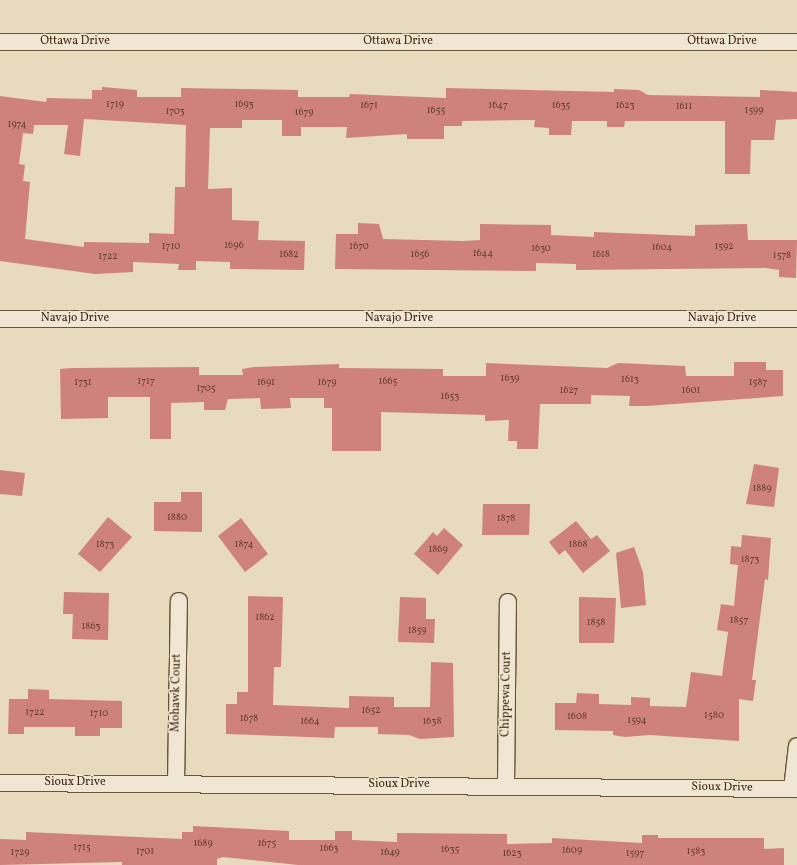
<!DOCTYPE html>
<html>
<head>
<meta charset="utf-8">
<style>
  body { margin:0 }
  #map { position:relative; width:797px; height:865px; overflow:hidden; background:#e7dabd; font-family:Vollkorn,serif }
  div>[style] { position:absolute }
  .building>* { inset:0; background:#cf827a }
  .roads { filter:drop-shadow(1px 0 #6b5538) drop-shadow(-1px 0 #6b5538) drop-shadow(0 1px #6b5538) drop-shadow(0 -1px #6b5538) }
  .minor>* { height:16px; margin:-8px; padding:0 8px; transform-origin:8px; border-radius:8px; background:#efe7d4 }
  span { translate:-50% -50%; white-space:nowrap; text-align:center; line-height:1.15; -webkit-text-stroke:3px #efe7d4; paint-order:stroke }
  .number-label { font-size:10px; color:#653f28 }
  .number-label span { -webkit-text-stroke-width:0 }
  .street-label { font-size:12px; color:#42290c }
</style>
</head>
<body>
<div id="map">
  <div class="building">
    <i style="clip-path:polygon(evenodd,102px 87px,137px 90px,137px 97px,181px 97px,181px 88px,298px 90px,298px 97px,349px 97px,350px 94px,446px 98px,446px 88px,614px 92px,614px 89px,639px 90px,648px 95px,760px 97px,760px 90px,797px 92px,797px 119px,776px 120px,774px 140px,751px 140px,750px 174px,725px 174px,725px 121px,625px 121px,624px 127px,607px 127px,607px 121px,572px 121px,571px 135px,549px 135px,549px 128px,534px 127px,535px 120px,462px 121px,462px 126px,444px 126px,444px 139px,407px 139px,407px 134px,346px 138px,347px 127px,301px 127px,301px 136px,282px 136px,282px 120px,242px 120px,242px 128px,210px 128px,208px 189px,232px 188px,232px 220px,259px 221px,258px 240px,305px 241px,304px 270px,230px 269px,230px 262px,196px 261px,196px 270px,178px 270px,179px 264px,133px 262px,133px 272px,95px 274px,0 261px,0 96px,46px 102px,47px 98px,92px 99px,92px 90px,102px 90px,102px 87px,84px 119px,186px 125px,185px 187px,175px 187px,174px 234px,149px 233px,149px 243px,84px 242px,84px 247px,25px 239px,30px 182px,23px 181px,25px 165px,19px 164px,23px 133px,33px 134px,34px 125px,68px 125px,64px 154px,80px 156px,84px 119px)"></i>
    <i style="clip-path:polygon(358px 223px,379px 224px,383px 239px,463px 241px,480px 240px,480px 224px,551px 225px,551px 235px,594px 237px,594px 232px,695px 236px,695px 225px,747px 224px,748px 240px,797px 240px,796px 278px,779px 277px,779px 270px,766px 268px,576px 270px,576px 264px,536px 263px,536px 271px,335px 269px,336px 234px,358px 234px)"></i>
    <i style="clip-path:polygon(734px 362px,766px 362px,766px 370px,783px 370px,783px 396px,646px 406px,629px 406px,630px 396px,591px 395px,591px 404px,540px 404px,538px 449px,517px 449px,517px 441px,508px 441px,509px 420px,485px 421px,485px 415px,381px 412px,381px 451px,332px 451px,332px 408px,324px 408px,324px 398px,290px 398px,291px 408px,261px 409px,260px 398px,228px 399px,225px 410px,204px 410px,204px 402px,171px 403px,171px 439px,150px 439px,150px 397px,108px 397px,108px 418px,61px 419px,60px 369px,72px 368px,199px 367px,199px 375px,243px 375px,242px 369px,254px 367px,339px 364px,339px 368px,443px 369px,443px 376px,486px 376px,486px 363px,607px 368px,618px 363px,685px 366px,686px 376px,734px 376px)"></i>
    <i style="clip-path:polygon(754px 464px,779px 468px,774px 507px,746px 504px)"></i>
    <i style="clip-path:polygon(0 470px,25px 473px,22px 496px,0 494px)"></i>
    <i style="clip-path:polygon(181px 492px,202px 492px,202px 532px,154px 531px,154px 502px,181px 502px)"></i>
    <i style="clip-path:polygon(483px 504px,530px 504px,529px 535px,482px 535px)"></i>
    <i style="clip-path:polygon(108px 517px,132px 537px,100px 572px,78px 554px)"></i>
    <i style="clip-path:polygon(241px 518px,268px 554px,245px 572px,218px 536px)"></i>
    <i style="clip-path:polygon(576px 521px,591px 539px,597px 535px,610px 551px,583px 573px,565px 550px,559px 555px,549px 542px)"></i>
    <i style="clip-path:polygon(444px 528px,463px 545px,438px 575px,414px 554px,433px 532px,437px 536px)"></i>
    <i style="clip-path:polygon(742px 535px,771px 538px,768px 580px,765px 579px,752px 680px,756px 680px,753px 701px,739px 699px,739px 741px,650px 735px,625px 737px,613px 735px,613px 731px,555px 730px,555px 703px,576px 703px,577px 693px,599px 694px,599px 704px,631px 705px,631px 697px,650px 698px,650px 706px,686px 707px,691px 672px,722px 676px,728px 632px,717px 630px,721px 604px,734px 606px,738px 565px,730px 564px,731px 546px,741px 547px)"></i>
    <i style="clip-path:polygon(634px 547px,643px 572px,646px 605px,621px 608px,616px 553px)"></i>
    <i style="clip-path:polygon(64px 592px,109px 593px,108px 640px,72px 639px,73px 614px,63px 614px)"></i>
    <i style="clip-path:polygon(248px 596px,283px 597px,281px 667px,274px 667px,273px 705px,349px 708px,349px 696px,394px 697px,394px 707px,430px 707px,431px 662px,453px 663px,454px 737px,420px 739px,409px 735px,378px 734px,378px 727px,335px 727px,334px 738px,226px 734px,226px 704px,237px 704px,237px 692px,248px 692px)"></i>
    <i style="clip-path:polygon(400px 597px,426px 598px,426px 619px,435px 619px,434px 643px,398px 642px)"></i>
    <i style="clip-path:polygon(579px 597px,616px 598px,614px 643px,579px 643px)"></i>
    <i style="clip-path:polygon(28px 689px,49px 690px,49px 699px,122px 701px,122px 728px,100px 728px,100px 736px,75px 736px,75px 727px,24px 727px,24px 734px,8px 734px,9px 699px,28px 699px)"></i>
    <i style="clip-path:polygon(193px 826px,289px 831px,289px 840px,335px 840px,335px 831px,352px 831px,352px 840px,397px 842px,397px 833px,507px 834px,507px 844px,552px 843px,552px 838px,642px 843px,642px 835px,658px 835px,658px 838px,764px 838px,764px 849px,784px 848px,784px 865px,298px 865px,223px 857px,217px 859px,217px 865px,122px 865px,122px 862px,0 865px,0 839px,26px 840px,26px 832px,182px 839px,182px 832px,193px 832px)"></i>
  </div>
  <div class="roads">
    <div class="minor">
      <i style="left:0;top:42px;width:797px"></i>
      <i style="left:0;top:319px;width:797px"></i>
      <i style="left:0;top:783px;width:797px;rotate:0.43deg"></i>
      <i style="left:176px;top:784px;width:183px;rotate:-89.1deg"></i>
      <i style="left:506px;top:786px;width:184px;rotate:-89.4deg"></i>
      <i style="left:792px;top:789px;width:43px;rotate:-83.4deg"></i>
    </div>
  </div>
  <div class="number-label">
    <span style="left:115px;top:105px">1719</span>
    <span style="left:244px;top:105px">1693</span>
    <span style="left:369px;top:106px">1671</span>
    <span style="left:498px;top:106px">1647</span>
    <span style="left:561px;top:106px">1635</span>
    <span style="left:625px;top:106px">1623</span>
    <span style="left:684px;top:107px">1611</span>
    <span style="left:436px;top:111px">1655</span>
    <span style="left:754px;top:111px">1599</span>
    <span style="left:175px;top:112px">1703</span>
    <span style="left:304px;top:113px">1679</span>
    <span style="left:17px;top:125px">1974</span>
    <span style="left:234px;top:246px">1696</span>
    <span style="left:171px;top:247px">1710</span>
    <span style="left:359px;top:247px">1670</span>
    <span style="left:724px;top:247px">1592</span>
    <span style="left:662px;top:248px">1604</span>
    <span style="left:541px;top:249px">1630</span>
    <span style="left:483px;top:254px">1644</span>
    <span style="left:289px;top:255px">1682</span>
    <span style="left:420px;top:255px">1656</span>
    <span style="left:601px;top:255px">1618</span>
    <span style="left:782px;top:256px">1578</span>
    <span style="left:108px;top:257px">1722</span>
    <span style="left:510px;top:379px">1639</span>
    <span style="left:630px;top:380px">1613</span>
    <span style="left:146px;top:382px">1717</span>
    <span style="left:388px;top:382px">1665</span>
    <span style="left:83px;top:383px">1731</span>
    <span style="left:266px;top:383px">1691</span>
    <span style="left:327px;top:383px">1679</span>
    <span style="left:758px;top:383px">1587</span>
    <span style="left:206px;top:389px">1705</span>
    <span style="left:569px;top:391px">1627</span>
    <span style="left:691px;top:391px">1601</span>
    <span style="left:450px;top:397px">1653</span>
    <span style="left:762px;top:489px">1889</span>
    <span style="left:177px;top:518px">1880</span>
    <span style="left:506px;top:519px">1878</span>
    <span style="left:105px;top:545px">1873</span>
    <span style="left:244px;top:545px">1874</span>
    <span style="left:578px;top:545px">1868</span>
    <span style="left:438px;top:550px">1869</span>
    <span style="left:750px;top:560px">1873</span>
    <span style="left:265px;top:618px">1862</span>
    <span style="left:739px;top:621px">1857</span>
    <span style="left:596px;top:623px">1858</span>
    <span style="left:91px;top:627px">1863</span>
    <span style="left:417px;top:631px">1859</span>
    <span style="left:371px;top:711px">1652</span>
    <span style="left:35px;top:713px">1722</span>
    <span style="left:99px;top:714px">1710</span>
    <span style="left:714px;top:716px">1580</span>
    <span style="left:577px;top:717px">1608</span>
    <span style="left:249px;top:719px">1678</span>
    <span style="left:637px;top:721px">1594</span>
    <span style="left:310px;top:722px">1664</span>
    <span style="left:432px;top:722px">1638</span>
    <span style="left:203px;top:844px">1689</span>
    <span style="left:267px;top:844px">1675</span>
    <span style="left:82px;top:848px">1715</span>
    <span style="left:329px;top:849px">1663</span>
    <span style="left:450px;top:850px">1635</span>
    <span style="left:572px;top:851px">1609</span>
    <span style="left:145px;top:852px">1701</span>
    <span style="left:696px;top:852px">1583</span>
    <span style="left:20px;top:853px">1729</span>
    <span style="left:390px;top:853px">1649</span>
    <span style="left:512px;top:854px">1623</span>
    <span style="left:635px;top:854px">1597</span>
  </div>
  <div class="street-label">
    <span style="left:75px;top:42px">Ottawa Drive</span>
    <span style="left:398px;top:42px">Ottawa Drive</span>
    <span style="left:722px;top:42px">Ottawa Drive</span>
    <span style="left:75px;top:319px">Navajo Drive</span>
    <span style="left:399px;top:319px">Navajo Drive</span>
    <span style="left:722px;top:319px">Navajo Drive</span>
    <span style="left:177px;top:693px;rotate:-89deg">Mohawk Court</span>
    <span style="left:507px;top:694px;rotate:-89deg">Chippewa Court</span>
    <span style="left:75px;top:783px">Sioux Drive</span>
    <span style="left:399px;top:785px">Sioux Drive</span>
    <span style="left:722px;top:788px;rotate:1deg">Sioux Drive</span>
  </div>
</div>
</body>
</html>
